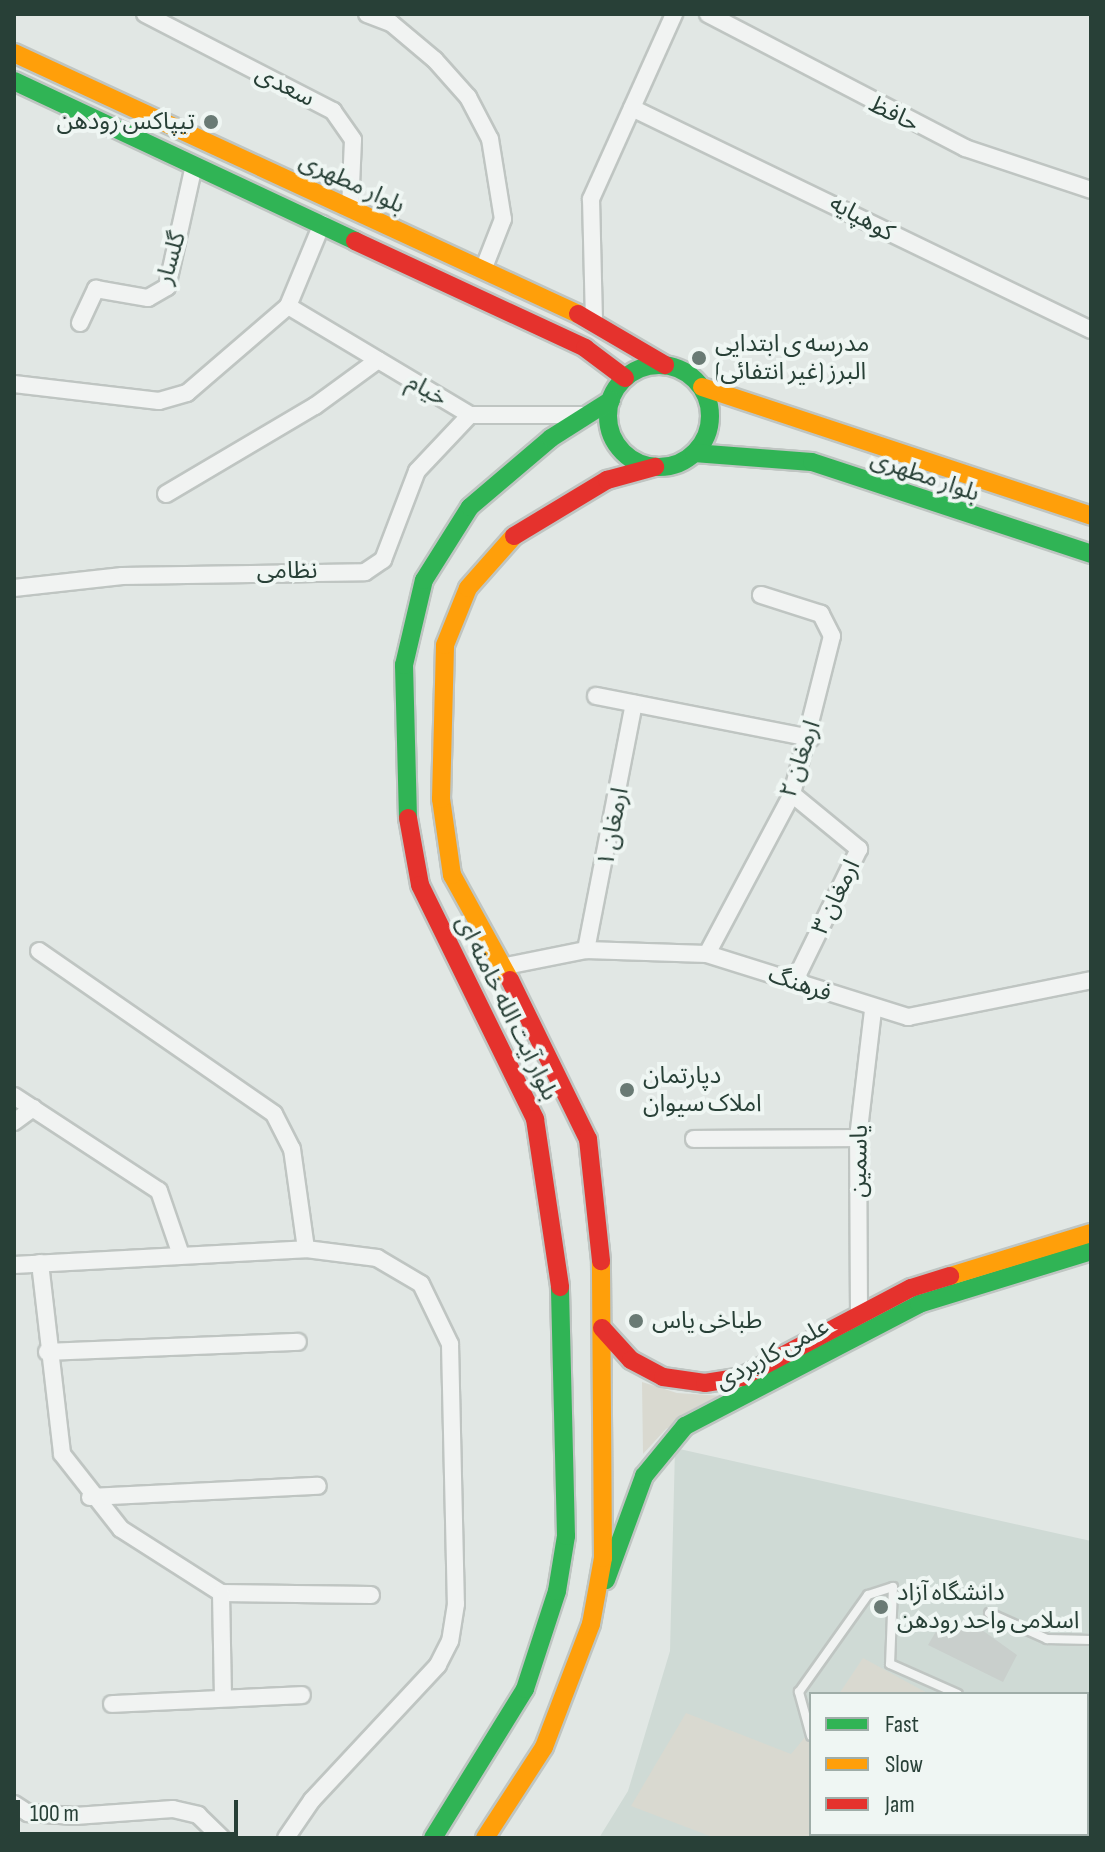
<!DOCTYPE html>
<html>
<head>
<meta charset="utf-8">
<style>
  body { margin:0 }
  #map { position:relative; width:1105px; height:1852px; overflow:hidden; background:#e1e7e4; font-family:"Sofia Sans Condensed","Noto Sans Arabic",sans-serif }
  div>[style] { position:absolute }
  .built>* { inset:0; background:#cfdad5 }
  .green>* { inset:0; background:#d9d9d0 }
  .building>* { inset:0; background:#c9cfcc }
  .roads { filter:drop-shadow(2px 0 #bfc5c2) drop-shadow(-2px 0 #bfc5c2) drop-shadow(0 2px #bfc5c2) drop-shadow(0 -2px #bfc5c2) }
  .lane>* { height:8px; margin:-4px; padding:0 4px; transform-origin:4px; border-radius:4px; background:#f1f3f2 }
  .street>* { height:16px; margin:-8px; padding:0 8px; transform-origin:8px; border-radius:8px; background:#f1f3f2 }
  .fast>* { height:18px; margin:-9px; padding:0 9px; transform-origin:9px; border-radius:9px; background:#30b455 }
  .fast>.ring { margin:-9px; padding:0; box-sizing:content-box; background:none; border:18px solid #30b455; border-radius:50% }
  .slow>* { height:18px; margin:-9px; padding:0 9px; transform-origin:9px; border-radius:9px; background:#ff9f0a }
  .jam>* { height:18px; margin:-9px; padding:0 9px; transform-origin:9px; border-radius:9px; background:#e5322d }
  .dots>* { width:22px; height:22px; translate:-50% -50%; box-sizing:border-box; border:4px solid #eff6f3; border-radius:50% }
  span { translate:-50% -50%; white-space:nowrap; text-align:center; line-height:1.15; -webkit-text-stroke:8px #eff6f3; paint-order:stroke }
  .street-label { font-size:24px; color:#284037 }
  .poi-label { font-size:24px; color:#284037 }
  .right { translate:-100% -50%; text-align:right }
  .left { translate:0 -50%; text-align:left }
  .frame { position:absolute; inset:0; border:16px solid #284037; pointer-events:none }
  .legend { position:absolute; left:809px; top:1692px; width:280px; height:144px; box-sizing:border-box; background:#eff6f3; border:2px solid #9fada8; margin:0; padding:10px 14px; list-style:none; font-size:24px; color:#284037 }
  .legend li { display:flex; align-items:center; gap:16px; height:40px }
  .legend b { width:40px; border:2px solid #9fada8 }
  .scale { position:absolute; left:16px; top:1800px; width:222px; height:36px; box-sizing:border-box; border:4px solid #284037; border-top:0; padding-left:10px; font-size:24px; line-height:28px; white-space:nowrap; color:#284037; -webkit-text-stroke:6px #eff6f3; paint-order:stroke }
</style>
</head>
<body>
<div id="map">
  <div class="built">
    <i style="clip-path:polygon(evenodd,675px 1448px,1091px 1541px,1091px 1838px,599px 1838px,628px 1791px,670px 1651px,675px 1448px,811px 1694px,1087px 1694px,1087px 1834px,811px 1834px,811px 1694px)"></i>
  </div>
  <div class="green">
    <i style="clip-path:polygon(642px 1382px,677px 1393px,723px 1396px,666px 1429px,643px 1454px)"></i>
    <i style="clip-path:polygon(863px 1658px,929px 1694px,839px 1694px)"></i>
    <i style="clip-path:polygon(686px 1713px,791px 1754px,811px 1730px,811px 1834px,1087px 1834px,1087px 1779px,1091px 1838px,715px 1838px,631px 1806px)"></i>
  </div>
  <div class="building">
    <i style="clip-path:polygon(944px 1618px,972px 1632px,975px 1625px,1017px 1655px,1003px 1682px,928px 1645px)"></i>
  </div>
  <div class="roads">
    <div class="lane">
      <i style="left:989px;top:1613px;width:64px;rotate:24.1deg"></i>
      <i style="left:1047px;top:1639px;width:44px;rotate:1.3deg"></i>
      <i style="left:811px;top:1736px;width:46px;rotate:-105.3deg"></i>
      <i style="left:799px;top:1692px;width:119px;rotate:-54.6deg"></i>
      <i style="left:868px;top:1595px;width:26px;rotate:-18deg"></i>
      <i style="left:893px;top:1587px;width:77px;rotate:92.2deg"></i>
      <i style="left:890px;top:1664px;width:74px;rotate:23.8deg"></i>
      <i style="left:1087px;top:1757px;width:5px;rotate:37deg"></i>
      <i style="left:869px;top:1834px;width:5px;rotate:53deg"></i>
    </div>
    <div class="street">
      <i style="left:145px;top:14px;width:212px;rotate:27.3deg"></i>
      <i style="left:333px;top:111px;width:35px;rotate:55deg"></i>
      <i style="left:353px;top:140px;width:68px;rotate:92.5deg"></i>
      <i style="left:367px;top:14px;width:26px;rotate:21deg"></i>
      <i style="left:391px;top:23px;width:57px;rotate:40.1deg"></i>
      <i style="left:435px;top:60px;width:50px;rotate:48.3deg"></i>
      <i style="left:468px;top:97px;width:47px;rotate:62.4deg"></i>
      <i style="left:490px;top:139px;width:81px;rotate:80.8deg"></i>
      <i style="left:503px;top:219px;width:55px;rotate:111.4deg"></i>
      <i style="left:708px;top:14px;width:290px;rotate:27.5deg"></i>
      <i style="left:965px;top:148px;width:133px;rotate:18.4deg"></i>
      <i style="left:632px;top:108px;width:510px;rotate:25.81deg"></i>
      <i style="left:288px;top:306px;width:89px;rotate:-67.5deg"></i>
      <i style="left:594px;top:321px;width:122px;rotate:-91.4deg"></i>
      <i style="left:591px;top:199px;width:203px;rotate:-65.8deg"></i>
      <i style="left:80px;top:323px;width:38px;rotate:-65deg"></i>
      <i style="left:96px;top:289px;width:53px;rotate:9.8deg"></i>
      <i style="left:148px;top:298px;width:22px;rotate:-30deg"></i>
      <i style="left:167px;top:287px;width:125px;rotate:-77.5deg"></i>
      <i style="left:14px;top:384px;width:146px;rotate:6.7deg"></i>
      <i style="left:159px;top:401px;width:29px;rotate:-16deg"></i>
      <i style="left:187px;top:393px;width:133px;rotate:-40.7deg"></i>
      <i style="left:288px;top:306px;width:212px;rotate:30.9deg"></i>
      <i style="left:470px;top:415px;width:112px"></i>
      <i style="left:166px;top:494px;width:173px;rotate:-30.6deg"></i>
      <i style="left:315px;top:406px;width:78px;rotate:-36.1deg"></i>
      <i style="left:14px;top:588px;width:109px;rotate:-6.3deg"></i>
      <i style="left:122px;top:576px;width:243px;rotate:-0.9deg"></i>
      <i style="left:365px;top:572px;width:22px;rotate:-34deg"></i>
      <i style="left:383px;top:560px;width:95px;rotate:-69.1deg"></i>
      <i style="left:417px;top:471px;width:77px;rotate:-46.6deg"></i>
      <i style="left:596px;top:696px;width:219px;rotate:11.1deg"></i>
      <i style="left:792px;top:794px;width:87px;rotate:39.4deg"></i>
      <i style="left:859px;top:849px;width:146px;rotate:116deg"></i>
      <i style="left:586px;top:950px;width:251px;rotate:-79deg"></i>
      <i style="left:39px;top:951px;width:286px;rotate:34.7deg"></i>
      <i style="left:274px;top:1114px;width:39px;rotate:63deg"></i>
      <i style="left:292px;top:1149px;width:101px;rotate:82deg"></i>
      <i style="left:707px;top:954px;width:181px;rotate:-62deg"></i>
      <i style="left:792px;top:794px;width:163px;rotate:-75.8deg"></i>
      <i style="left:832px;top:636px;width:25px;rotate:-117deg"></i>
      <i style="left:821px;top:614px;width:63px;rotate:-162.4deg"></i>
      <i style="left:506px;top:966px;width:82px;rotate:-11.3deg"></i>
      <i style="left:586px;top:950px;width:121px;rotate:1.9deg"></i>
      <i style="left:707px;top:954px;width:211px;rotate:17.4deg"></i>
      <i style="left:908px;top:1017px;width:187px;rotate:-11.4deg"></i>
      <i style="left:14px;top:1096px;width:173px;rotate:33.2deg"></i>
      <i style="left:159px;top:1191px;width:68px;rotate:71deg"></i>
      <i style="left:14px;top:1122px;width:24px;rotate:-36deg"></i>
      <i style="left:694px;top:1139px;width:164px;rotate:-0.3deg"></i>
      <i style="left:40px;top:1263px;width:192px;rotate:83.4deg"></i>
      <i style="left:62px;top:1454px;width:95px;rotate:51.8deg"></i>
      <i style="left:121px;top:1529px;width:119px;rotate:32.6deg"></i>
      <i style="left:221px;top:1593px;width:150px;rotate:0.8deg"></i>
      <i style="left:14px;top:1265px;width:292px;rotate:-3.1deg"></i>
      <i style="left:306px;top:1249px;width:72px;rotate:7.2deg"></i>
      <i style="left:377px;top:1258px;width:51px;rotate:30.6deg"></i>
      <i style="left:421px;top:1284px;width:67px;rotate:64.2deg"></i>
      <i style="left:450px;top:1344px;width:260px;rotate:88.7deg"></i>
      <i style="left:456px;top:1604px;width:37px;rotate:99deg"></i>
      <i style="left:450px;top:1641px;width:27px;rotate:117deg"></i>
      <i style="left:438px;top:1665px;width:185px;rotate:133deg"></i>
      <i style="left:312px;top:1800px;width:46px;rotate:124.4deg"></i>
      <i style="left:859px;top:1313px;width:175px;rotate:-90.3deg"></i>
      <i style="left:858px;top:1138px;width:129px;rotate:-83.3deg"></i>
      <i style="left:47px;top:1352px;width:251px;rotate:-2.3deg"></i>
      <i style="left:90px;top:1497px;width:228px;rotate:-2.8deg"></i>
      <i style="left:221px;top:1593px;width:104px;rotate:88.9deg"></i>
      <i style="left:112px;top:1704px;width:190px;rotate:-2.7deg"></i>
      <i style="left:14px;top:1804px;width:17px;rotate:33deg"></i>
      <i style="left:28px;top:1813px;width:47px;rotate:3.7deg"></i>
      <i style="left:75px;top:1816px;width:98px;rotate:-4.1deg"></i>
      <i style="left:173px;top:1809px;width:26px;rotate:13deg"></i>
      <i style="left:198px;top:1815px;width:33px;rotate:44deg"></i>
    </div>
    <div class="fast">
      <i style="left:14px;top:81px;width:377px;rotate:25.1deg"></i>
      <i class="ring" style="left:608px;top:365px;width:84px;height:84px"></i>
      <i style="left:694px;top:453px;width:118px;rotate:4.4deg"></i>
      <i style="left:812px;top:462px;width:294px;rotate:18.2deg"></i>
      <i style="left:408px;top:818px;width:153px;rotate:-91.5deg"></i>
      <i style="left:404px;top:665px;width:87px;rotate:-76.8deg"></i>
      <i style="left:424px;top:580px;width:86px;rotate:-57.8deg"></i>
      <i style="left:470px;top:507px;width:106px;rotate:-40.4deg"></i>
      <i style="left:551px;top:438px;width:71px;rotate:-32.3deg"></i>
      <i style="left:606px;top:1580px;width:111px;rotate:-69.9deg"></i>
      <i style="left:644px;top:1476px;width:65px;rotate:-50.6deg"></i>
      <i style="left:685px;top:1426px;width:264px;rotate:-27.5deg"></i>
      <i style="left:919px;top:1304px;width:180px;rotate:-17.1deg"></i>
      <i style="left:433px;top:1838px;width:175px;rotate:-58.3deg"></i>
      <i style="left:525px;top:1689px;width:103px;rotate:-71.9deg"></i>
      <i style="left:557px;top:1591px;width:56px;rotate:-80.7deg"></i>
      <i style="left:566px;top:1536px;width:249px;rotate:-91.4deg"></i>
    </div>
    <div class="slow">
      <i style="left:14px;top:53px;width:621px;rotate:24.83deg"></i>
      <i style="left:702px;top:387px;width:410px;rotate:18.3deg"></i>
      <i style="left:510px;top:980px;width:120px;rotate:-118.9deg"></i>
      <i style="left:452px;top:875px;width:77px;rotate:-98.2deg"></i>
      <i style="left:441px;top:799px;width:154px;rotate:-88.5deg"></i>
      <i style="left:445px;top:645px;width:61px;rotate:-68deg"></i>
      <i style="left:468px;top:588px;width:69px;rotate:-48.5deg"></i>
      <i style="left:950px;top:1276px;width:147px;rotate:-17deg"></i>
      <i style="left:485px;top:1838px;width:108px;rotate:-57deg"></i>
      <i style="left:544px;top:1747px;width:132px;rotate:-69.1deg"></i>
      <i style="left:591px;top:1624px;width:67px;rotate:-79.7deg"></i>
      <i style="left:603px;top:1558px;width:297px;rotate:-90.4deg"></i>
    </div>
    <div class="jam">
      <i style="left:355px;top:241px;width:254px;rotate:24.9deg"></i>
      <i style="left:585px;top:348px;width:50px;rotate:36.9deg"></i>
      <i style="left:578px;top:314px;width:101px;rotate:30.4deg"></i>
      <i style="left:514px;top:536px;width:109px;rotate:-31.1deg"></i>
      <i style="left:607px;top:480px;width:50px;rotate:-15.2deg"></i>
      <i style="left:408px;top:818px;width:68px;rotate:79.8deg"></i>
      <i style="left:420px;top:885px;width:261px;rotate:63.8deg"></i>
      <i style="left:535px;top:1119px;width:170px;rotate:81.5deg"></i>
      <i style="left:510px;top:980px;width:177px;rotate:63.9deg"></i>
      <i style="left:588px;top:1139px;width:123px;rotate:83.9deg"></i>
      <i style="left:602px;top:1328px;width:43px;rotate:47.8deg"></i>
      <i style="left:631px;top:1360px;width:36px;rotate:28deg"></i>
      <i style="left:663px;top:1377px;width:42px;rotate:8.1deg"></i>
      <i style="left:705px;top:1383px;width:37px;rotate:-9deg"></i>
      <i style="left:742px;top:1377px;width:191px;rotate:-27.8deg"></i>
      <i style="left:911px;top:1288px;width:41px;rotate:-17.1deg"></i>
    </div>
  </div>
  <div class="dots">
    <i style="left:211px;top:122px;background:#697a74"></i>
    <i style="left:699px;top:358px;background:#697a74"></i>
    <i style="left:627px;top:1090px;background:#697a74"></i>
    <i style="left:636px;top:1321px;background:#697a74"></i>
    <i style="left:881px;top:1607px;background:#697a74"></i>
  </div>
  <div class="street-label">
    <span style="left:285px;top:86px;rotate:27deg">سعدی</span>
    <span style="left:894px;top:114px;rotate:26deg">حافظ</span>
    <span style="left:352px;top:183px;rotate:25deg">بلوار مطهری</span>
    <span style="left:862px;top:218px;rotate:29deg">کوهپایه</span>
    <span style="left:171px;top:258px;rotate:-74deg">گلسار</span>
    <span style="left:427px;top:390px;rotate:30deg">خیام</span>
    <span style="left:925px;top:476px;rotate:19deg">بلوار مطهری</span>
    <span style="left:287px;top:571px">نظامی</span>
    <span style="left:800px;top:759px;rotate:-71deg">ارمغان ۲</span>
    <span style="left:613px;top:827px;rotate:-79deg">ارمغان ۱</span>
    <span style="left:836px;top:897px;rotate:-64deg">ارمغان ۳</span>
    <span style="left:800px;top:984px;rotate:19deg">فرهنگ</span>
    <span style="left:507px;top:1008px;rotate:64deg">بلوار آیت الله خامنه ای</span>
    <span style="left:859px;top:1161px;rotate:-89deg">یاسمین</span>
    <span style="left:772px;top:1354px;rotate:-28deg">علمی کاربردی</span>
  </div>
  <div class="poi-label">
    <span class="right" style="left:195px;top:122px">تیپاکس رودهن</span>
    <span class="left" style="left:715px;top:358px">مدرسه ی ابتدایی<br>(غیر انتفائی) البرز</span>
    <span class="left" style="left:643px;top:1090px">دپارتمان<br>املاک سیوان</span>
    <span class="left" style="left:652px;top:1321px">طباخی یاس</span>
    <span class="left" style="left:897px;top:1607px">دانشگاه آزاد<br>اسلامی واحد رودهن</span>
  </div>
  <div class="frame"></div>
  <ul class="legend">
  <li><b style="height:10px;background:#30b455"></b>Fast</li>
  <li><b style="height:10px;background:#ff9f0a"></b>Slow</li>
  <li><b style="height:10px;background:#e5322d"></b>Jam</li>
  </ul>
  <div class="scale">100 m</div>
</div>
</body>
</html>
